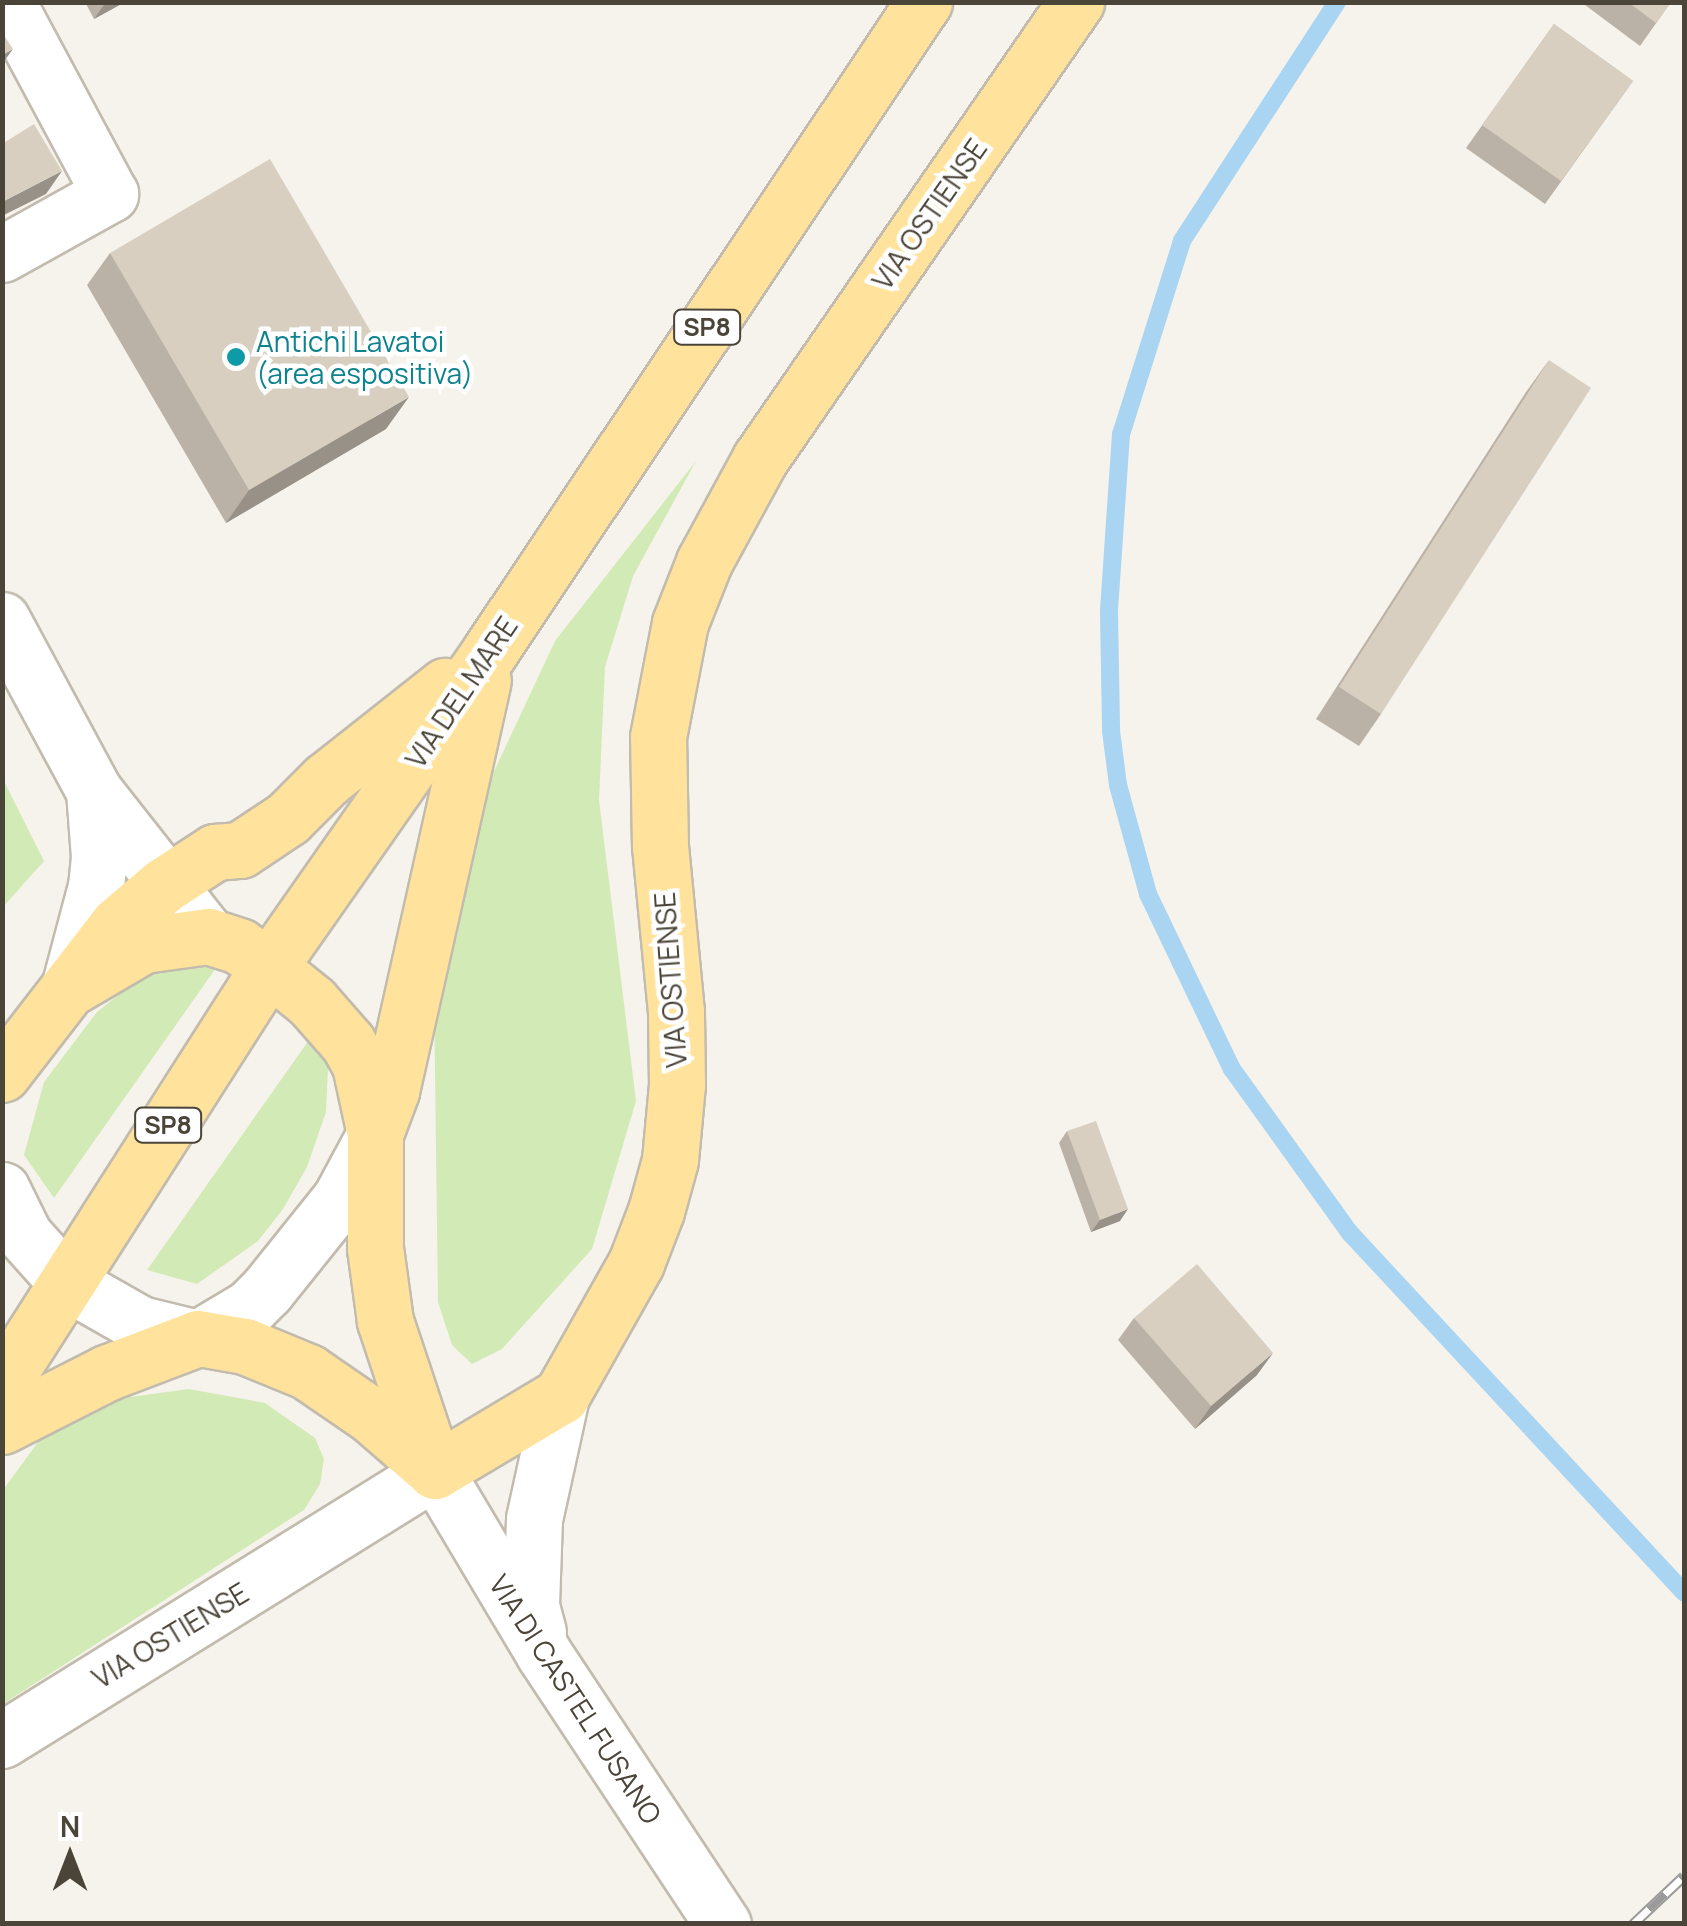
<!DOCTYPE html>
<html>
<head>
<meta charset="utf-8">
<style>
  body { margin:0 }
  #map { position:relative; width:1687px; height:1926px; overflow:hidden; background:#f6f3ec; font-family:Manrope,sans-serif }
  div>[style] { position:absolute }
  .green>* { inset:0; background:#d2eab5 }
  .stream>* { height:18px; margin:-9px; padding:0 9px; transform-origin:9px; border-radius:9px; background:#a9d4f2 }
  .roads { filter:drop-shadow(2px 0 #c2bbae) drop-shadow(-2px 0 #c2bbae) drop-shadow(0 2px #c2bbae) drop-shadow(0 -2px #c2bbae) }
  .minor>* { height:55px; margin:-27.5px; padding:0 27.5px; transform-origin:27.5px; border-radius:27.5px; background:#fff }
  .major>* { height:55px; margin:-27.5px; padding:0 27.5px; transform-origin:27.5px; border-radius:27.5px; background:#ffe39c }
  .rail>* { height:11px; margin-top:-5.5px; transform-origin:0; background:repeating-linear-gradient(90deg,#fff 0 22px,#9a9a9a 0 44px); box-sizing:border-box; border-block:2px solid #9a9a9a }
  .wall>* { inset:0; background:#bab2a6 }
  .shaded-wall>* { inset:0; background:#979187 }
  .building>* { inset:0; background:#d8cfc1 }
  .dots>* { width:28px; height:28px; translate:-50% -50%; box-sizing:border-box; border:5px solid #fff; border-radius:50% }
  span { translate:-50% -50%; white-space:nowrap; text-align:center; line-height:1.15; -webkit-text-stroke:9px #fff; paint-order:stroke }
  .shield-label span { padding:2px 8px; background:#fff; border:2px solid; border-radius:8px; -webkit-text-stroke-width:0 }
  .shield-label { font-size:25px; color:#4b4439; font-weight:700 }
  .street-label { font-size:28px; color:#4b4439 }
  .culture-label { font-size:28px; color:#0d838f }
  .left { translate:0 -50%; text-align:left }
  .frame { position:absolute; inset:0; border:5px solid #4b4439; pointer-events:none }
  .north { position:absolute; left:20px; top:1806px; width:100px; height:100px; -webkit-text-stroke:8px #fff; paint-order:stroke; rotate:0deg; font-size:28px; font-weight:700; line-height:40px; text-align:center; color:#4b4439 }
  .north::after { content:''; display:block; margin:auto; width:35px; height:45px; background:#4b4439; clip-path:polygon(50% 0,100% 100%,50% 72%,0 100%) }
</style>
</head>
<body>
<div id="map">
  <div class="green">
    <i style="clip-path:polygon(696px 461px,633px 576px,605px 667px,599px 800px,636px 1101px,592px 1249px,502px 1349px,472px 1364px,452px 1345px,438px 1302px,434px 996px,476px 810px,555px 641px)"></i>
    <i style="clip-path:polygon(2px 777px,44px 861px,3px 907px,2px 907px)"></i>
    <i style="clip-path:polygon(185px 959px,216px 968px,54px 1198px,24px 1155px,44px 1082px,97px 1012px,142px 976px)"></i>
    <i style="clip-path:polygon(309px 1040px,328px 1066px,326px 1112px,307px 1167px,283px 1209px,258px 1241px,197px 1284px,147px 1270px)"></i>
    <i style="clip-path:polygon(189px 1389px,265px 1403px,315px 1438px,324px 1459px,320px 1484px,304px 1510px,3px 1704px,3px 1490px,55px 1419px,123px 1398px)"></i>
  </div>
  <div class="stream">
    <i style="left:1337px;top:2px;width:285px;rotate:123deg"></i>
    <i style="left:1182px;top:241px;width:202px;rotate:107.5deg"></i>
    <i style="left:1121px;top:434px;width:178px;rotate:93.9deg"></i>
    <i style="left:1109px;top:612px;width:119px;rotate:89deg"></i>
    <i style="left:1111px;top:731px;width:54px;rotate:82.6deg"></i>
    <i style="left:1118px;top:785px;width:113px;rotate:74.6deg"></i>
    <i style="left:1148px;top:894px;width:194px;rotate:64.4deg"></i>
    <i style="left:1232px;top:1069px;width:202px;rotate:54.3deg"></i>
    <i style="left:1350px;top:1233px;width:491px;rotate:47.1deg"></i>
  </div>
  <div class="roads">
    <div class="minor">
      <i style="left:2px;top:254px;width:124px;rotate:-29.1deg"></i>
      <i style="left:110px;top:194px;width:218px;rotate:-118.2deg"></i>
      <i style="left:2px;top:620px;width:194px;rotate:61.7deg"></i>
      <i style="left:94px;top:791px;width:184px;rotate:51.8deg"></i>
      <i style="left:70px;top:984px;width:101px;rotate:-75.1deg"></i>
      <i style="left:96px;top:886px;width:29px;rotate:-84deg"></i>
      <i style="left:99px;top:857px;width:66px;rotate:-94.3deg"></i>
      <i style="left:2px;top:1190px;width:50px;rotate:63.9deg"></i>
      <i style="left:24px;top:1235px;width:63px;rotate:48.2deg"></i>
      <i style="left:66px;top:1282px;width:85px;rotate:29.6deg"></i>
      <i style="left:140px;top:1324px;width:60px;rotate:13.6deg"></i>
      <i style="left:198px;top:1338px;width:61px;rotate:-30.8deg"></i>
      <i style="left:250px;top:1307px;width:24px;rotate:-45deg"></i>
      <i style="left:267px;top:1290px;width:117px;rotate:-51.3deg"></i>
      <i style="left:340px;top:1199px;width:74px;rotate:-61.7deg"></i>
      <i style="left:538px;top:1632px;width:28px;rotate:-105deg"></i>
      <i style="left:531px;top:1605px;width:86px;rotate:-88deg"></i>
      <i style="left:534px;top:1519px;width:126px;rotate:-77.6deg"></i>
      <i style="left:2px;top:1740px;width:510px;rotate:-31.85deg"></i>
      <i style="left:435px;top:1471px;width:213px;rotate:59.2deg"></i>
      <i style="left:544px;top:1654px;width:324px;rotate:56.5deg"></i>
    </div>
    <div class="major">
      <i style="left:68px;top:989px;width:87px;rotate:-30.4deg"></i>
      <i style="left:143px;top:945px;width:66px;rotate:-7.9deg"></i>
      <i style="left:208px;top:936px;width:33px;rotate:18deg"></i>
      <i style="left:239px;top:946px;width:37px;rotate:35deg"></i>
      <i style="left:269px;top:967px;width:55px;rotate:39.1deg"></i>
      <i style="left:312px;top:1002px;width:55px;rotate:48.7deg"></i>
      <i style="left:348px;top:1043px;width:25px;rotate:61deg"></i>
      <i style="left:360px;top:1065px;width:71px;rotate:77.7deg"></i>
      <i style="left:375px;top:1134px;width:114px;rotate:90deg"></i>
      <i style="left:375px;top:1248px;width:74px;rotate:82.2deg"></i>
      <i style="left:385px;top:1321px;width:158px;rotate:71.6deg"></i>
      <i style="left:2px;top:1074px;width:188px;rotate:-52.3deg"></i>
      <i style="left:117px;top:925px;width:62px;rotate:-40.4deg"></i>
      <i style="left:164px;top:885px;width:61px;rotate:-32.9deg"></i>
      <i style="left:215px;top:852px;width:25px;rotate:-5deg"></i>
      <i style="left:240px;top:850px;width:58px;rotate:-33.7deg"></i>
      <i style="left:288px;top:818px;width:54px;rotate:-45deg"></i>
      <i style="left:326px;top:780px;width:152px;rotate:-38.3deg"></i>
      <i style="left:376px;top:1131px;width:43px;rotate:-69.4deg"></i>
      <i style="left:391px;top:1091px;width:421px;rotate:-77.4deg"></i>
      <i style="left:2px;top:1384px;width:495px;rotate:-57.4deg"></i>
      <i style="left:269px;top:967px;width:386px;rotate:-55deg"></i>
      <i style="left:490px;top:651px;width:781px;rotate:-56.23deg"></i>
      <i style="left:2px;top:1426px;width:117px;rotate:-27deg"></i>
      <i style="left:106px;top:1373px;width:98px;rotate:-20.8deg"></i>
      <i style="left:198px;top:1338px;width:48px;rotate:9.7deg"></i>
      <i style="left:245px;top:1346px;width:68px;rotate:22.4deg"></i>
      <i style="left:308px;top:1372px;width:78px;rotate:34.5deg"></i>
      <i style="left:372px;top:1416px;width:81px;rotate:41deg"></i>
      <i style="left:435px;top:1471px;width:147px;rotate:-30.8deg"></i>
      <i style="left:561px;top:1396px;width:153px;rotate:-60.6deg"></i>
      <i style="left:636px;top:1263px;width:56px;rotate:-69deg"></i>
      <i style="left:656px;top:1211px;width:53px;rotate:-74.6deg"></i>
      <i style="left:670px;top:1160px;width:75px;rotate:-84.7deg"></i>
      <i style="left:677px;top:1085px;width:73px;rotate:-90.8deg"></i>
      <i style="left:676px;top:1012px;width:166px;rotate:-95.5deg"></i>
      <i style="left:660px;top:847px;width:110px;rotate:-91deg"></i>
      <i style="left:658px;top:737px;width:116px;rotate:-79.1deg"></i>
      <i style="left:680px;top:623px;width:66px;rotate:-68.5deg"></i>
      <i style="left:704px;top:562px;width:117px;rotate:-61.5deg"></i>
      <i style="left:760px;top:459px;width:556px;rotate:-55.34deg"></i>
    </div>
  </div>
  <div class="rail">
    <i style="left:1633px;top:1924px;width:70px;rotate:-43.3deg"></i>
  </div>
  <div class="wall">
    <i style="clip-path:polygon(85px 2px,125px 2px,94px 19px)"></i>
    <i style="clip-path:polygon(1581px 2px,1671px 2px,1640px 46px)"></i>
    <i style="clip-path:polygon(1554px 24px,1633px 81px,1545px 204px,1466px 148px)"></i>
    <i style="clip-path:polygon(110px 253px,386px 429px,226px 523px,87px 285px)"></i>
    <i style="clip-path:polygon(1549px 360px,1381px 714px,1359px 746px,1316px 719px,1526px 392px)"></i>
    <i style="clip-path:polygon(1067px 1131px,1120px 1221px,1091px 1232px,1059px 1143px)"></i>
    <i style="clip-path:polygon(1134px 1318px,1257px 1375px,1195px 1429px,1118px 1340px)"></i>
  </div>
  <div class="shaded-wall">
    <i style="clip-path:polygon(106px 2px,125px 2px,94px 19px)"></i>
    <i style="clip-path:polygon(13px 49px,2px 64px,2px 55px)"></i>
    <i style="clip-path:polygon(62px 171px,46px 194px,2px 216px,2px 202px)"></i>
    <i style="clip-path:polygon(409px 397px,386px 429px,226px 523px,249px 490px)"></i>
    <i style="clip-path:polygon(1128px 1209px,1120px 1221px,1091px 1232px,1100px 1220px)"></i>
    <i style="clip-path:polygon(1273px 1353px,1257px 1375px,1195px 1429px,1211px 1406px)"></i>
  </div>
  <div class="building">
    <i style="clip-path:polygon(1628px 2px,1671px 2px,1656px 23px)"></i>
    <i style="clip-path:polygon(1554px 24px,1633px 81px,1561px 181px,1482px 125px)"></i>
    <i style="clip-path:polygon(2px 32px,13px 49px,2px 55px)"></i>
    <i style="clip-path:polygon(34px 124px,62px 171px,2px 202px,2px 144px)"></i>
    <i style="clip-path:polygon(270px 159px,409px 397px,249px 490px,110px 253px)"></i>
    <i style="clip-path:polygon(1549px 360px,1591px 388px,1381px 714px,1339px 687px)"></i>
    <i style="clip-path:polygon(1096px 1121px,1128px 1209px,1100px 1220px,1067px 1131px)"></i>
    <i style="clip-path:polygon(1197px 1264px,1273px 1353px,1211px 1406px,1134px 1318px)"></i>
  </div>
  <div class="dots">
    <i style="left:236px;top:357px;background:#0f9aa8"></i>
  </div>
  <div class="shield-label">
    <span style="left:707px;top:327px">SP8</span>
    <span style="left:168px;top:1125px">SP8</span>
  </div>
  <div class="street-label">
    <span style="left:929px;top:214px;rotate:-55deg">VIA OSTIENSE</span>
    <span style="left:461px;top:692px;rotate:-56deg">VIA DEL MARE</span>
    <span style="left:670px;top:980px;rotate:-94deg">VIA OSTIENSE</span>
    <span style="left:170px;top:1635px;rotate:-31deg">VIA OSTIENSE</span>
    <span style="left:576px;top:1699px;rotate:57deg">VIA DI CASTEL FUSANO</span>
  </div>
  <div class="culture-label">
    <span class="left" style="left:256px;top:357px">Antichi Lavatoi<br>(area espositiva)</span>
  </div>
  <div class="frame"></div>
  <div class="north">N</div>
</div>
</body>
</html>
